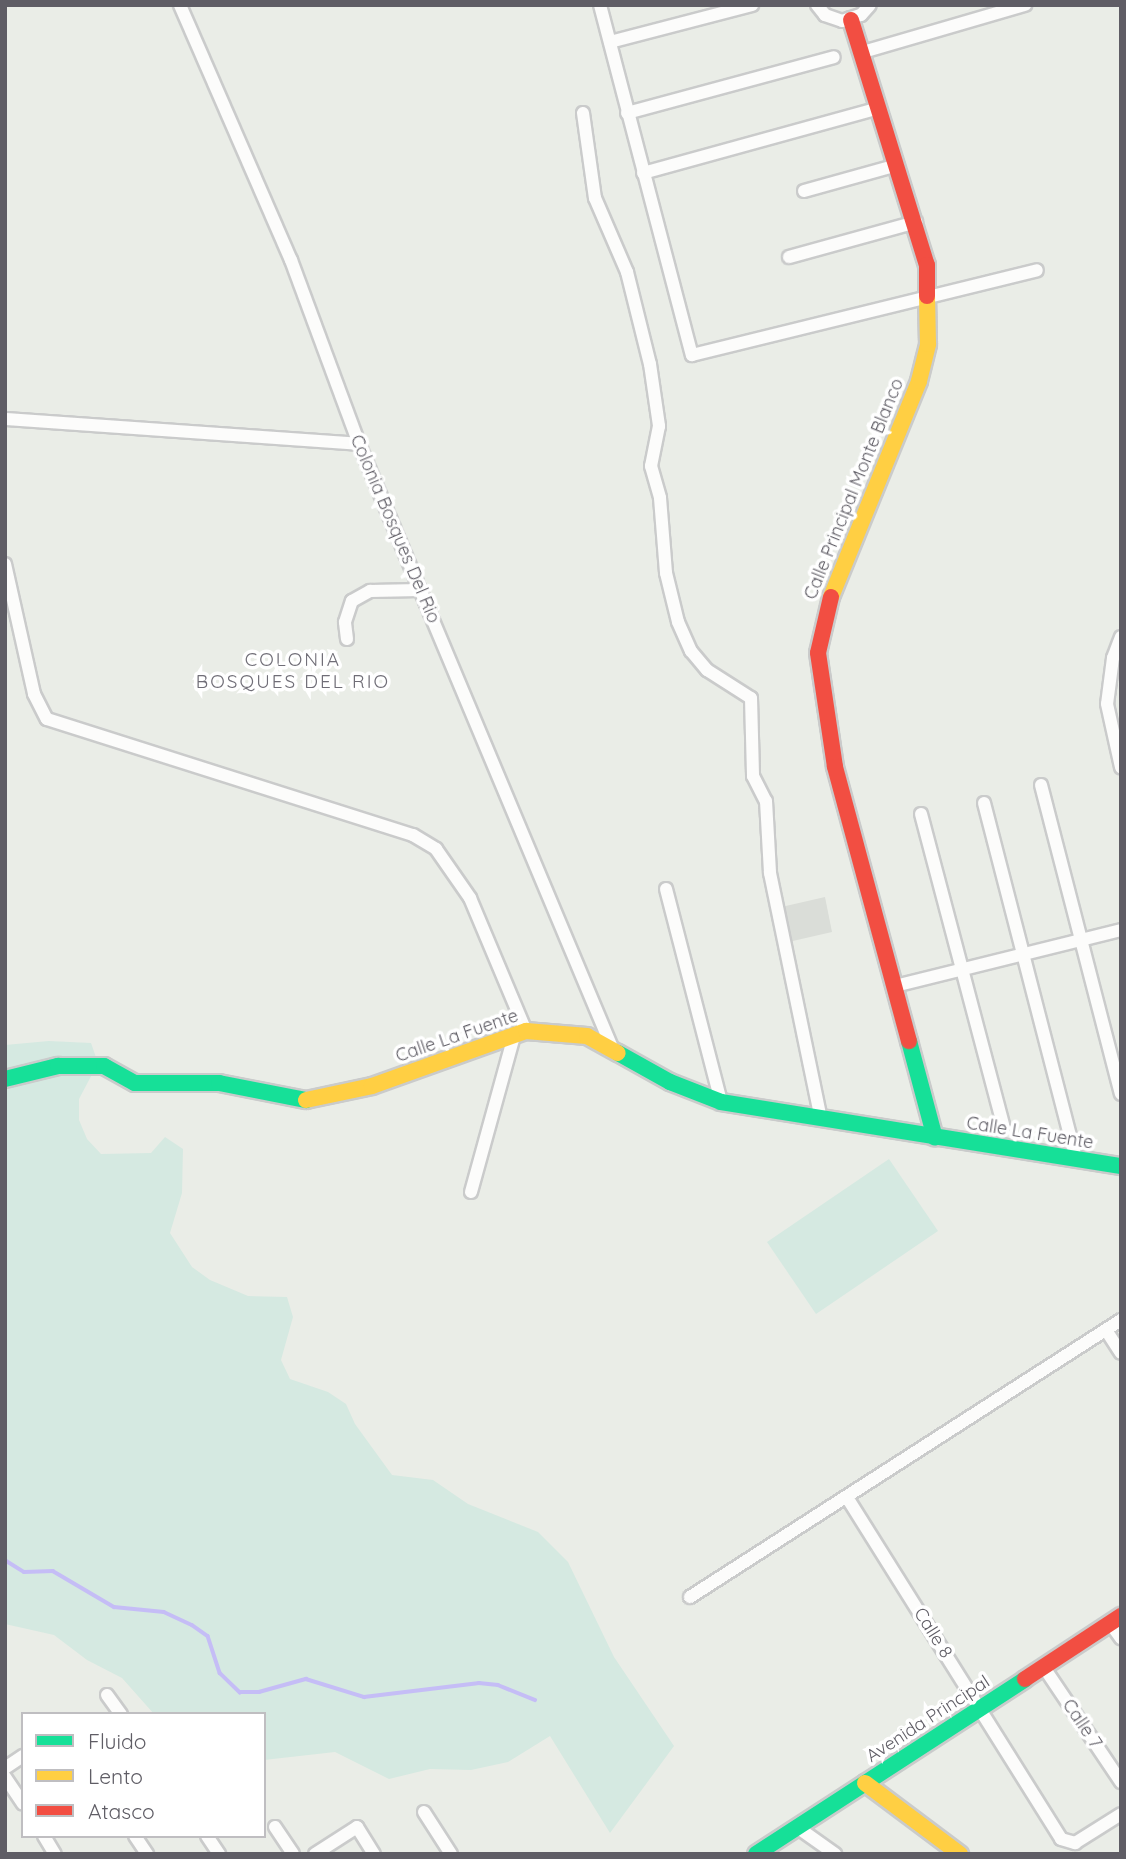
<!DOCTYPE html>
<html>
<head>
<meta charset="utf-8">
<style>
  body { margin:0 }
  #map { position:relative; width:1126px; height:1859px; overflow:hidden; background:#eaede7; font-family:Quicksand,sans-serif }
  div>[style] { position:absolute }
  .industrial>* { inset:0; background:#daddd8 }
  .green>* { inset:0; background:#d5e9e1 }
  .stream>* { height:3.5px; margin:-1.75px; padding:0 1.75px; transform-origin:1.75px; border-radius:1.75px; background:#c5bdf6 }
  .roads { filter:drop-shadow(2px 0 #cacbcb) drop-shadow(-2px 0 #cacbcb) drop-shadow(0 2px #cacbcb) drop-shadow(0 -2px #cacbcb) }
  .street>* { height:12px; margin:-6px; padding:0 6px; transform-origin:6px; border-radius:6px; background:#fcfcfb }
  .fast>* { height:16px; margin:-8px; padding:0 8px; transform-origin:8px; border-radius:8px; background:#16e098 }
  .slow>* { height:16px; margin:-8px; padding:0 8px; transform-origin:8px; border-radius:8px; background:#ffcf43 }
  .jam>* { height:16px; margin:-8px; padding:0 8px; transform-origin:8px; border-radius:8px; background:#f24e42 }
  span { translate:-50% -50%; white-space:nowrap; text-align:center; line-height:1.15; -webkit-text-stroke:7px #fff; paint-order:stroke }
  .street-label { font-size:18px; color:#5f5d65 }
  .neighbourhood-label { font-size:19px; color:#706e77; letter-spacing:2px }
  .frame { position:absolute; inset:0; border:7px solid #5f5d65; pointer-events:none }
  .legend { position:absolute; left:21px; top:1712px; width:245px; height:126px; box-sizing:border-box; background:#fff; border:2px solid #bfbec1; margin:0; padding:9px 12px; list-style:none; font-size:21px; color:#5f5d65 }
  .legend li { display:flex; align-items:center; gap:14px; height:35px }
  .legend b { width:35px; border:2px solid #bfbec1 }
</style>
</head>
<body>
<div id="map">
  <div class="industrial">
    <i style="clip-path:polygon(825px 897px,832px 932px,784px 943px,777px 908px)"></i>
  </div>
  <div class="green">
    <i style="clip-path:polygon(49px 1041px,91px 1043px,98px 1063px,79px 1099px,79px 1120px,87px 1139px,101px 1154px,151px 1153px,165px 1137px,183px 1149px,182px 1193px,170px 1233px,192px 1267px,210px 1280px,248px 1296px,287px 1297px,293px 1317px,281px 1360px,290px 1379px,328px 1392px,346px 1404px,355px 1424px,392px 1475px,433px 1480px,468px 1504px,538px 1532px,568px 1562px,614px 1657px,674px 1746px,610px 1833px,550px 1736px,508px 1762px,471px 1770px,430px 1769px,389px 1779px,335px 1752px,264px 1760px,264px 1714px,154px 1714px,122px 1678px,87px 1660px,54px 1635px,5px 1624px,5px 1045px)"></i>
    <i style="clip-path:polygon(889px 1159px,938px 1231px,816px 1314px,767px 1242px)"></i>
  </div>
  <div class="stream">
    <i style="left:5px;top:1560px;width:22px;rotate:32deg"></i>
    <i style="left:24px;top:1572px;width:29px;rotate:-2deg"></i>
    <i style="left:53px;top:1571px;width:71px;rotate:30.5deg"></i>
    <i style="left:114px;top:1607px;width:50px;rotate:5.7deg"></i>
    <i style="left:164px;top:1612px;width:31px;rotate:25deg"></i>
    <i style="left:192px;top:1625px;width:19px;rotate:35deg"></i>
    <i style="left:208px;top:1636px;width:39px;rotate:72deg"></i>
    <i style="left:220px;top:1673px;width:28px;rotate:44deg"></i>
    <i style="left:240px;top:1692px;width:19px"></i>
    <i style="left:259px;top:1692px;width:49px;rotate:-15.5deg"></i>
    <i style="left:306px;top:1679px;width:61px;rotate:17.2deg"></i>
    <i style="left:364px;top:1697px;width:116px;rotate:-6.9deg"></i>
    <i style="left:479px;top:1683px;width:19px;rotate:6deg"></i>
    <i style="left:498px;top:1685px;width:40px;rotate:22deg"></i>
  </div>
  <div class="roads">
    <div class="street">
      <i style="left:180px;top:5px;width:278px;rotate:66.5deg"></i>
      <i style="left:291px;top:260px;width:196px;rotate:69.7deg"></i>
      <i style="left:359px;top:444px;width:657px;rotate:67.26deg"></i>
      <i style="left:600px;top:5px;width:362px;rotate:75.3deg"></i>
      <i style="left:692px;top:355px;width:355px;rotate:-13.8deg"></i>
      <i style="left:817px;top:5px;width:13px;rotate:51deg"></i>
      <i style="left:825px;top:15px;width:18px;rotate:19deg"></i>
      <i style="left:842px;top:21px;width:20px;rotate:-18deg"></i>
      <i style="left:861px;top:15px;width:13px;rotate:-48deg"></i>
      <i style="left:610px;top:42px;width:147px;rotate:-14.6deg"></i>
      <i style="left:863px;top:52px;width:169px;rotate:-16.2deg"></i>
      <i style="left:583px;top:113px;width:86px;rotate:82deg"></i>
      <i style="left:595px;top:198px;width:81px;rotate:66.6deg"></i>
      <i style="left:627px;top:272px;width:95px;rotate:76deg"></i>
      <i style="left:650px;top:364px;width:63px;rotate:81.7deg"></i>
      <i style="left:659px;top:426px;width:41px;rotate:101.3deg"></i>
      <i style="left:651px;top:466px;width:33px;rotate:74deg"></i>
      <i style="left:660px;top:498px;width:75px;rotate:85.4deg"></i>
      <i style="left:666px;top:573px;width:50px;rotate:76.2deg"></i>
      <i style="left:678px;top:622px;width:32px;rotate:66deg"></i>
      <i style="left:691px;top:651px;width:25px;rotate:50deg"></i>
      <i style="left:707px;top:670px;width:52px;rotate:32.5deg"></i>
      <i style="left:751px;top:698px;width:78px;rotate:88.5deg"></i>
      <i style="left:753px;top:776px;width:28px;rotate:63deg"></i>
      <i style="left:766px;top:801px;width:72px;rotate:86.8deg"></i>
      <i style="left:770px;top:873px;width:251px;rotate:78.3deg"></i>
      <i style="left:627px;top:113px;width:214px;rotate:-15.1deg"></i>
      <i style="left:643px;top:173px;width:245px;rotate:-15.4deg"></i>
      <i style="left:804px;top:191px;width:97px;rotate:-15.6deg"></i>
      <i style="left:789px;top:257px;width:132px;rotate:-15.4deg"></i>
      <i style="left:5px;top:419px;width:355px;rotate:4deg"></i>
      <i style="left:5px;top:564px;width:133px;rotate:77.4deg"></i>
      <i style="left:34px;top:694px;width:28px;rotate:63deg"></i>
      <i style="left:47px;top:719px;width:384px;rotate:17.6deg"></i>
      <i style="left:413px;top:835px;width:27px;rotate:31deg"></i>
      <i style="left:436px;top:849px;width:60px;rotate:55.2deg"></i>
      <i style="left:470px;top:898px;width:144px;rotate:67.2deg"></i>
      <i style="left:1121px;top:637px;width:22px;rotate:111deg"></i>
      <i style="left:1113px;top:658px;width:46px;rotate:97.4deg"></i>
      <i style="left:1107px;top:704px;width:65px;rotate:77.5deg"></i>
      <i style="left:347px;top:639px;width:17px;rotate:-97deg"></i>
      <i style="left:345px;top:622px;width:22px;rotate:-72deg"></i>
      <i style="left:352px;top:601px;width:21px;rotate:-29deg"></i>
      <i style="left:370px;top:591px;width:50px;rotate:-1.1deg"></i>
      <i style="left:1041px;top:785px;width:319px;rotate:75.5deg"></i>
      <i style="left:984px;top:803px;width:368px;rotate:75.5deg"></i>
      <i style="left:921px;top:814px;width:322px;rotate:75.2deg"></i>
      <i style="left:666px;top:889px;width:220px;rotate:75.5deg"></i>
      <i style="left:895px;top:986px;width:233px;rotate:-13.9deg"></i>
      <i style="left:471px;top:1192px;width:162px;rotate:-74.6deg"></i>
      <i style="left:1106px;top:1330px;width:27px;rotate:57deg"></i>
      <i style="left:848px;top:1499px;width:401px;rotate:57.9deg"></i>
      <i style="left:1061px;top:1839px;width:15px;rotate:16deg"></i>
      <i style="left:1075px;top:1843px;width:54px;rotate:-32.2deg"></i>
      <i style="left:690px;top:1597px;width:512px;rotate:-32.73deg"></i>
      <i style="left:1110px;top:1623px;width:19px;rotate:54deg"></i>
      <i style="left:1043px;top:1666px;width:140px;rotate:56.1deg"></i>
      <i style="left:107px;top:1695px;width:24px;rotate:54deg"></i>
      <i style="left:5px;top:1768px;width:22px;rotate:-34deg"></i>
      <i style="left:5px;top:1777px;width:32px;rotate:56deg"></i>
      <i style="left:424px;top:1812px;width:50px;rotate:57.3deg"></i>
      <i style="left:275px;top:1827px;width:32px;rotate:56deg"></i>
      <i style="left:797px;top:1827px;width:47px;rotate:35.4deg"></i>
      <i style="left:44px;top:1836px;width:21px;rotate:59deg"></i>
      <i style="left:135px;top:1836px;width:22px;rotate:56deg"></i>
      <i style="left:207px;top:1836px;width:22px;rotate:56deg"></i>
      <i style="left:315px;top:1854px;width:50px;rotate:-32.7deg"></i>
      <i style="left:357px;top:1827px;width:32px;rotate:58deg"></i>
    </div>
    <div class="fast">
      <i style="left:909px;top:1041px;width:100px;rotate:75deg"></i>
      <i style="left:618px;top:1053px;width:60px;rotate:29.1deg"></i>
      <i style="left:670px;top:1082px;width:55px;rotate:21.4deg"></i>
      <i style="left:721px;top:1102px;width:405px;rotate:9.1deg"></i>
      <i style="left:5px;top:1079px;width:55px;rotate:-13.8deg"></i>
      <i style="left:58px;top:1066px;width:46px"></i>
      <i style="left:104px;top:1066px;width:35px;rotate:29deg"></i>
      <i style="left:135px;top:1083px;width:84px"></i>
      <i style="left:219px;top:1083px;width:89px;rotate:11.1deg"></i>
      <i style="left:756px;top:1854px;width:321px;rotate:-33deg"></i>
    </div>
    <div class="slow">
      <i style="left:831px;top:597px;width:233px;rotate:-67.8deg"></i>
      <i style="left:919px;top:381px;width:38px;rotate:-76deg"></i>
      <i style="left:928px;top:344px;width:48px;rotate:-91.2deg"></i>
      <i style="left:306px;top:1100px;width:67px;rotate:-12deg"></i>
      <i style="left:372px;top:1086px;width:164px;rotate:-19.7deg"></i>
      <i style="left:526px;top:1031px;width:61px;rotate:4.7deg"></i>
      <i style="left:587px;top:1036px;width:35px;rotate:29deg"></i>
      <i style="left:865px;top:1783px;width:119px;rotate:36.8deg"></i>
    </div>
    <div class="jam">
      <i style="left:851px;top:20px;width:257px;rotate:72.8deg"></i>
      <i style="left:927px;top:265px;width:31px;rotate:90deg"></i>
      <i style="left:831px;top:597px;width:57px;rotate:103.1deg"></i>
      <i style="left:818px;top:653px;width:115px;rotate:81.5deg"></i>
      <i style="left:835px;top:767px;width:284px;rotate:74.9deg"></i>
      <i style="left:1025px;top:1679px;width:115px;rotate:-33.3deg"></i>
    </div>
  </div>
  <div class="street-label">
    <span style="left:854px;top:489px;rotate:-68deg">Calle Principal Monte Blanco</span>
    <span style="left:395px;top:529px;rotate:67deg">Colonia Bosques Del Rio</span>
    <span style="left:457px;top:1036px;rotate:-19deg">Calle La Fuente</span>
    <span style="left:1030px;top:1133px;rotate:9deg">Calle La Fuente</span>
    <span style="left:933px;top:1633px;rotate:58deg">Calle 8</span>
    <span style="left:928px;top:1719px;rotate:-33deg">Avenida Principal</span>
    <span style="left:1082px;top:1724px;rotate:56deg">Calle 7</span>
  </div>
  <div class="neighbourhood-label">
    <span style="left:293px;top:671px">COLONIA<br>BOSQUES DEL RIO</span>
  </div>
  <div class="frame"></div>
  <ul class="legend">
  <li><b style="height:9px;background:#16e098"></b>Fluido</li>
  <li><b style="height:9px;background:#ffcf43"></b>Lento</li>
  <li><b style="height:9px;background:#f24e42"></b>Atasco</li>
  </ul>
</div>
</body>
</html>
